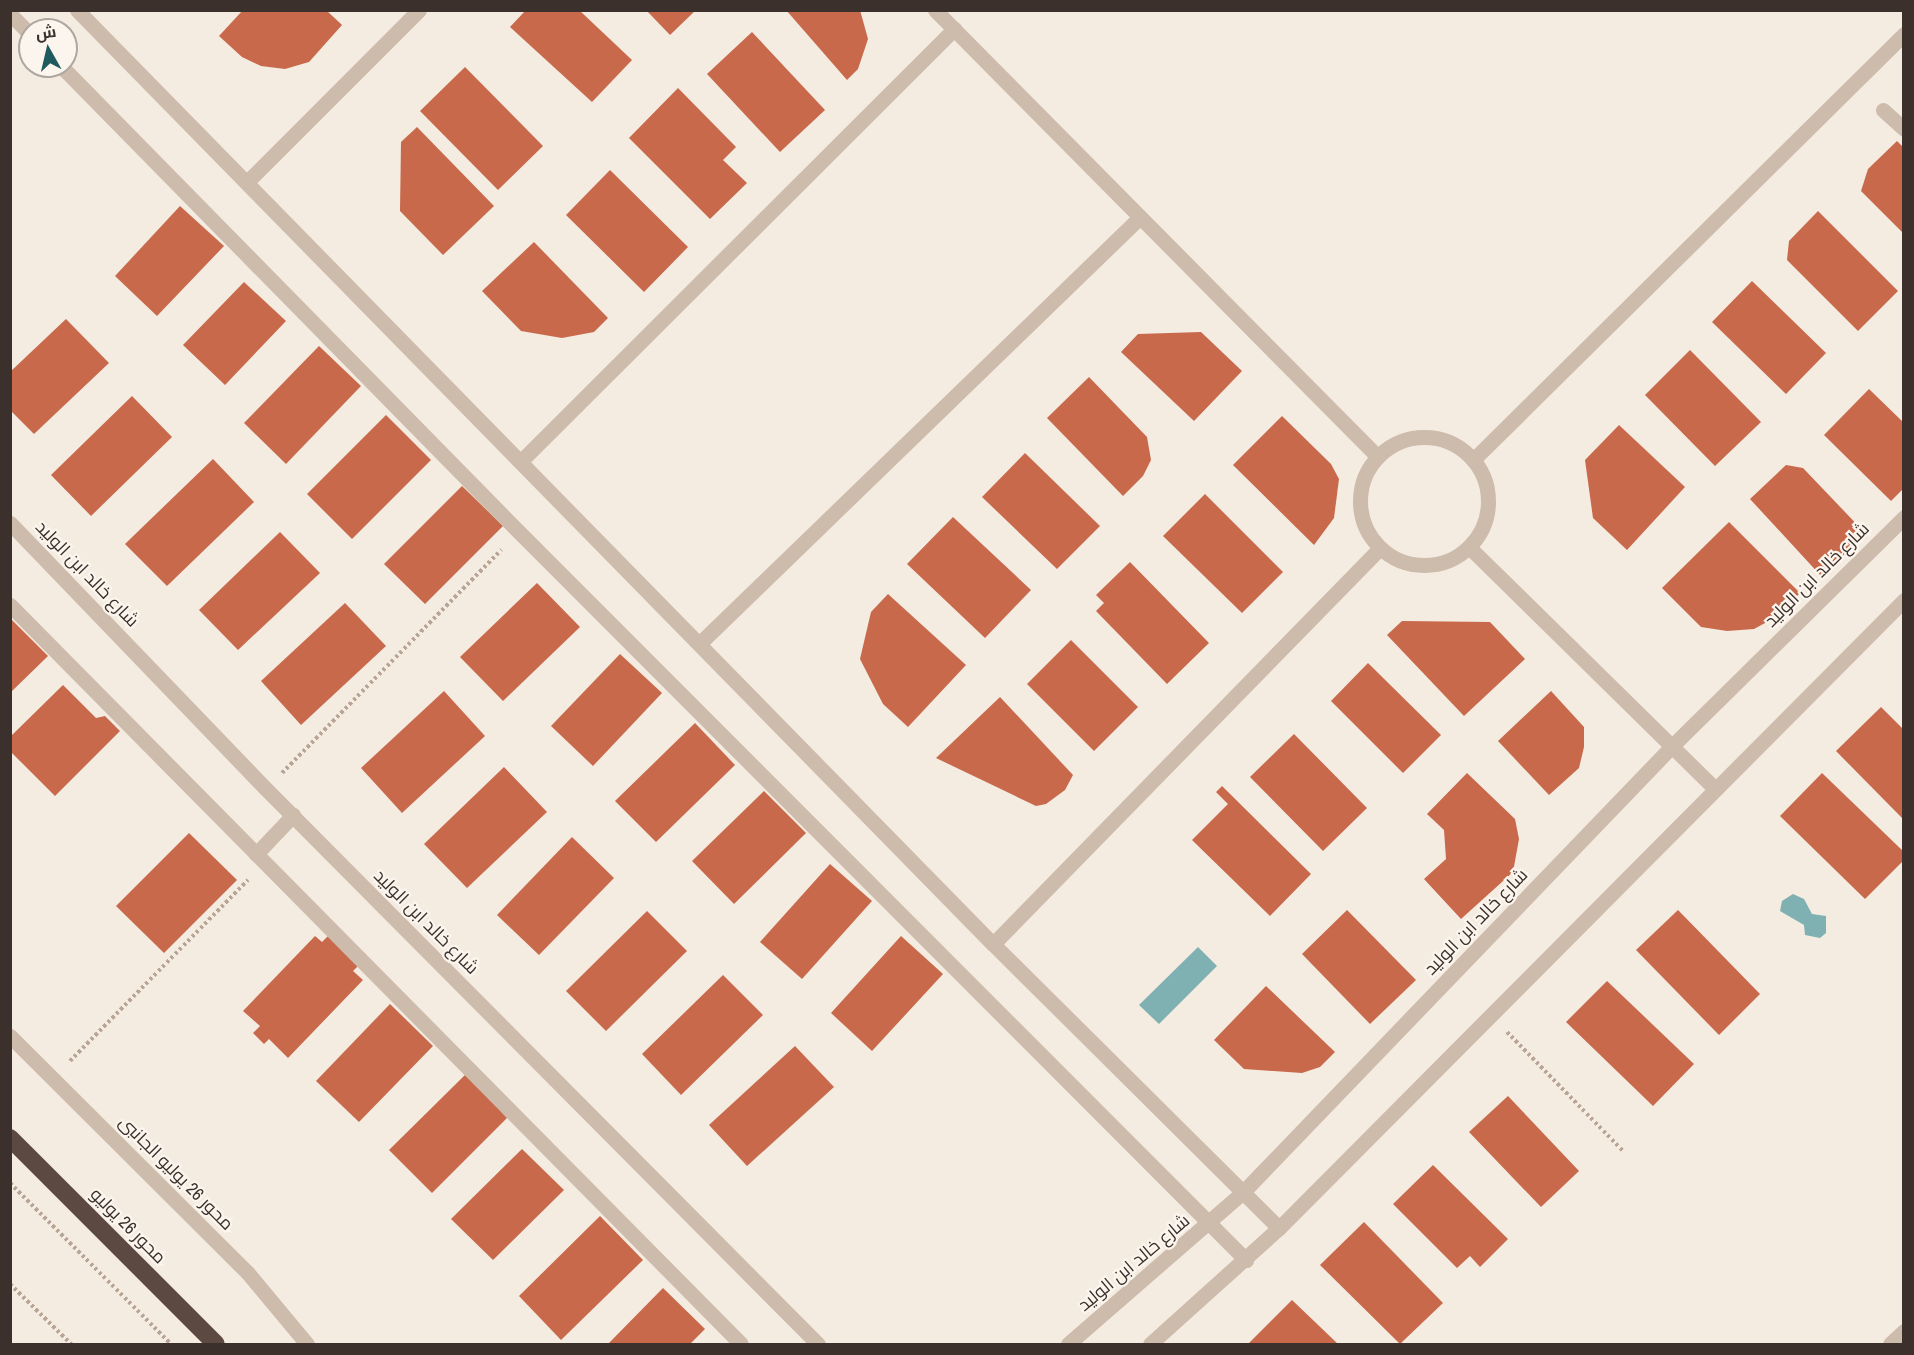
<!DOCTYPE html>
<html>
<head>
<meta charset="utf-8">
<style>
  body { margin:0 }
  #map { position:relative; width:1914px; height:1355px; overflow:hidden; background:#f4ebe1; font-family:"Archivo Narrow",Cairo,sans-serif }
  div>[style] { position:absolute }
  .water>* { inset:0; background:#7fb0b2 }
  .building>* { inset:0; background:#c8694b }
  .path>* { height:4px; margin-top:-2px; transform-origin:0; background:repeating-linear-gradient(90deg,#b9a596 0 3px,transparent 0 6px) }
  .minor>* { height:15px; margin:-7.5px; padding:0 7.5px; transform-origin:7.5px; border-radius:7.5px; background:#cdbbac }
  .minor>.ring { margin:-7.5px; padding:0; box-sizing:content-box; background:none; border:15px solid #cdbbac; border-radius:50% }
  .highway>* { height:18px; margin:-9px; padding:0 9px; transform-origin:9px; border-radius:9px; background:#5c4a42 }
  span { translate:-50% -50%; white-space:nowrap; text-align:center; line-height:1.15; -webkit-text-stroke:4.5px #fbf5ee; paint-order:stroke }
  .street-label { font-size:18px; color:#3b302b }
  .frame { position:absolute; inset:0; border:12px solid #3b302b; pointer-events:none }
  .north { position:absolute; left:18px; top:18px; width:60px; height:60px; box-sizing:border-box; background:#fbf5ee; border:2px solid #aea6a0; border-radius:50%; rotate:352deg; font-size:16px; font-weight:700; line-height:24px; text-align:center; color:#3b302b }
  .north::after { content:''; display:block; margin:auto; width:21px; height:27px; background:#1f5a5e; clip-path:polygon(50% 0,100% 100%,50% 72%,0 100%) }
</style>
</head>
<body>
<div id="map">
  <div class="water">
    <i style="clip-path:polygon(1793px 894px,1804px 899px,1812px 914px,1826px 916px,1826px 933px,1820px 938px,1805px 935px,1804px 925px,1780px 911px,1782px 901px)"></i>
    <i style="clip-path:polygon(1198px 947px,1217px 966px,1159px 1024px,1139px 1005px)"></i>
  </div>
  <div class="building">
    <i style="clip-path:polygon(243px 10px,326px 10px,342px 25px,309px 62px,285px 69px,261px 66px,242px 57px,219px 36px)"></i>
    <i style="clip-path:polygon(526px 10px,579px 10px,632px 60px,592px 102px,510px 27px)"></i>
    <i style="clip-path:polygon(646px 10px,696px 10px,670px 35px)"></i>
    <i style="clip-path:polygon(786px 10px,860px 10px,868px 39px,858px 69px,847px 80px)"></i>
    <i style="clip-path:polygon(752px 32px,825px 110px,780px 152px,707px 74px)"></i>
    <i style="clip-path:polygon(465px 67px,543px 146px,498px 190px,420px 111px)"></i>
    <i style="clip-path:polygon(678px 88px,736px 147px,723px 160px,747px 183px,710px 219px,629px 138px)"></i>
    <i style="clip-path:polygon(417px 127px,494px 206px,443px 255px,400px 211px,401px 142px)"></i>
    <i style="clip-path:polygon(1897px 141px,1904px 148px,1904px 234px,1861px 191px,1868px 169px)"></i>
    <i style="clip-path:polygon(610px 170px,688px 247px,644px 292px,566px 215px)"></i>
    <i style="clip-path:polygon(180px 206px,224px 246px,157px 316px,115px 276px)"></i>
    <i style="clip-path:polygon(1818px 211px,1898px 291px,1858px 331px,1787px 260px,1789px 241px)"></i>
    <i style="clip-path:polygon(534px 242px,608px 318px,594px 332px,562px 338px,521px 331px,482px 291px)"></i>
    <i style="clip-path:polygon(1752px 281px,1826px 353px,1786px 394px,1712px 322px)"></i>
    <i style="clip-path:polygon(244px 282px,286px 321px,225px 385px,183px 345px)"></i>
    <i style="clip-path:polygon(66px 319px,109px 363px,34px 434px,10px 410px,10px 372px)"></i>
    <i style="clip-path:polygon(1201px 332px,1242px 371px,1194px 421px,1121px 352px,1138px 334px)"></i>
    <i style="clip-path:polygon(319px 346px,361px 386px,286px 464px,244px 423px)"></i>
    <i style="clip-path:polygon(1690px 350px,1761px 422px,1715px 466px,1645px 395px)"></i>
    <i style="clip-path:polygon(1089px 377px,1147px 437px,1151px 460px,1143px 476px,1123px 496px,1047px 418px)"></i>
    <i style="clip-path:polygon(1869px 389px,1904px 423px,1904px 488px,1891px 501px,1824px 435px)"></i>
    <i style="clip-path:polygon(132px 396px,172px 437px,91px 516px,51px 475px)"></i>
    <i style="clip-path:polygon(386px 415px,431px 460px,352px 539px,307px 494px)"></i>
    <i style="clip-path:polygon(1282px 416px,1331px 464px,1339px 479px,1334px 518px,1314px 545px,1233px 465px)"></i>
    <i style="clip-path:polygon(1619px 425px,1685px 487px,1627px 550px,1593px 518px,1585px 460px)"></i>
    <i style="clip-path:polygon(1025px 453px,1100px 526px,1057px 569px,982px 497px)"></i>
    <i style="clip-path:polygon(213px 459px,254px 502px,167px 586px,125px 544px)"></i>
    <i style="clip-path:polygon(1786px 465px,1803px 468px,1866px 534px,1821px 576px,1750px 499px)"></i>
    <i style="clip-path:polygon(462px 486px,503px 526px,425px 604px,384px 564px)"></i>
    <i style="clip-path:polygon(1205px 494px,1283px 572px,1242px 613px,1163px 536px)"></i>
    <i style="clip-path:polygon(953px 517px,1031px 590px,985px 638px,907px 564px)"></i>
    <i style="clip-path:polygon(1729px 522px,1800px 593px,1776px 617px,1754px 629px,1727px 631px,1701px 627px,1662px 588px)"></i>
    <i style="clip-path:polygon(280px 532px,320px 573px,238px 650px,199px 610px)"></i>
    <i style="clip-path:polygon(1130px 562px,1209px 643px,1167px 684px,1096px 611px,1104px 603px,1096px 595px)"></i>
    <i style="clip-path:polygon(537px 583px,580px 627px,503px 701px,460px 657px)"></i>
    <i style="clip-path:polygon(888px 594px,966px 665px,908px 727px,883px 704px,860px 659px,871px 612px)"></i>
    <i style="clip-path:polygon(345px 603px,386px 646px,301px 725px,261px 681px)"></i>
    <i style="clip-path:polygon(10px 618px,48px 656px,10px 693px)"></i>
    <i style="clip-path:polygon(1402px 621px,1490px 622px,1525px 659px,1464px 716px,1387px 635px)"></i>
    <i style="clip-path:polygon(1071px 640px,1138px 707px,1094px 751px,1027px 684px)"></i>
    <i style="clip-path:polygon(620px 654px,662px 693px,593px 766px,551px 726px)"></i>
    <i style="clip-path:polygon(1368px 663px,1441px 735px,1403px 773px,1331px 701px)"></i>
    <i style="clip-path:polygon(63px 685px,96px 718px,105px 716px,120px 731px,55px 796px,10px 751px,10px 737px)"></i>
    <i style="clip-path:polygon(444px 691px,485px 736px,402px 813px,361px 768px)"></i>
    <i style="clip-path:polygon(1551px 691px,1584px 727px,1584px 747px,1579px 768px,1549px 795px,1498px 741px)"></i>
    <i style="clip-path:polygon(1000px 697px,1073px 775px,1065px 790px,1046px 804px,1036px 806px,936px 758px)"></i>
    <i style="clip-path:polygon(1881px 707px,1904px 730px,1904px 820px,1836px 751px)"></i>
    <i style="clip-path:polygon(695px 723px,735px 765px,656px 842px,615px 801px)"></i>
    <i style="clip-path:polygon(1294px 734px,1367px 808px,1323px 851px,1250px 777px)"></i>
    <i style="clip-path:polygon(504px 767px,547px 812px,467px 888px,424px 844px)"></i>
    <i style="clip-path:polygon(1467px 773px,1515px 819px,1519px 839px,1513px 872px,1461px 919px,1424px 879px,1446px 859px,1444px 830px,1427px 814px)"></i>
    <i style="clip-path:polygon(1822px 773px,1904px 852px,1904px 860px,1865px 899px,1780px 816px)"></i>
    <i style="clip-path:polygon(1222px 786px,1311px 874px,1270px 916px,1192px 840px,1228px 804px,1216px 792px)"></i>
    <i style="clip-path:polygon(764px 791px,806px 833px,734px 904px,692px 861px)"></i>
    <i style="clip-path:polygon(189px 833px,237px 880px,164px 953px,116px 906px)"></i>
    <i style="clip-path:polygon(572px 837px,614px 878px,539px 955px,497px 915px)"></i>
    <i style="clip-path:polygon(830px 864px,872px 901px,802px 979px,760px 942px)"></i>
    <i style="clip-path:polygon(1347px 910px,1416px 980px,1370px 1024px,1302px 954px)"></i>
    <i style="clip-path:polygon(1678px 910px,1760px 994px,1719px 1035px,1636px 950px)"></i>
    <i style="clip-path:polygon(647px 911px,687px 951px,606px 1031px,566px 991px)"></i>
    <i style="clip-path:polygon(330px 934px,361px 963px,353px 971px,363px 980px,288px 1058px,269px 1039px,264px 1044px,253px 1033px,260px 1026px,243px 1011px,315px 936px,322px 942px)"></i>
    <i style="clip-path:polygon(901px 936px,943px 974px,872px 1051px,831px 1013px)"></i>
    <i style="clip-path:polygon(723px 975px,763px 1015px,681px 1095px,642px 1054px)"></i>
    <i style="clip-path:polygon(1607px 981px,1694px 1064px,1653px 1106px,1566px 1022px)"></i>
    <i style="clip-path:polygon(1266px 986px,1335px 1052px,1320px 1067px,1302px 1073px,1244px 1069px,1214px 1040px)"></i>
    <i style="clip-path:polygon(390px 1004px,433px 1046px,359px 1122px,316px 1081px)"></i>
    <i style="clip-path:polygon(795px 1046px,834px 1087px,747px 1166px,709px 1125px)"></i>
    <i style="clip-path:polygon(467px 1073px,507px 1118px,432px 1193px,389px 1150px)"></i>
    <i style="clip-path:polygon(1508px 1096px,1579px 1171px,1541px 1207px,1469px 1132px)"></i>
    <i style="clip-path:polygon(522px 1149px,564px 1190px,493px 1260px,451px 1219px)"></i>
    <i style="clip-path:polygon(1433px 1165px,1508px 1239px,1480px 1267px,1470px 1256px,1457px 1268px,1393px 1204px)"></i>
    <i style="clip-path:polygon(600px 1216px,643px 1260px,561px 1340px,519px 1296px)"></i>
    <i style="clip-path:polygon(1364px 1222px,1443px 1303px,1400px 1344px,1320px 1265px)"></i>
    <i style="clip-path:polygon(663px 1288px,705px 1329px,690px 1344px,608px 1344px)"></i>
    <i style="clip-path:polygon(1292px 1300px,1338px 1344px,1248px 1344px)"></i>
  </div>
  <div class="path">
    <i style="left:282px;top:773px;width:313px;rotate:-45.5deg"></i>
    <i style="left:1507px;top:1032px;width:166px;rotate:45.7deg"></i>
    <i style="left:70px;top:1061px;width:254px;rotate:-45.5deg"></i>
    <i style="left:10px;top:1183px;width:228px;rotate:45deg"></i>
    <i style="left:10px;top:1284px;width:86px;rotate:44.5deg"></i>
  </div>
  <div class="minor">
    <i style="left:77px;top:10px;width:1308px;rotate:45.56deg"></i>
    <i style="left:993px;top:944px;width:403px;rotate:44.8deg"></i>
    <i style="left:935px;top:10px;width:628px;rotate:45.26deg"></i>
    <i style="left:10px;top:14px;width:28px;rotate:45deg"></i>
    <i style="left:61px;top:66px;width:653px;rotate:45.5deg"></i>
    <i style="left:519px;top:532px;width:1029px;rotate:45.04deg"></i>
    <i style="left:1883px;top:110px;width:28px;rotate:42deg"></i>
    <i style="left:247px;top:182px;width:243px;rotate:-45deg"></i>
    <i class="ring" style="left:1360px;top:437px;width:113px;height:113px"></i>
    <i style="left:1473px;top:460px;width:606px;rotate:-44.67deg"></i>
    <i style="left:521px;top:461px;width:612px;rotate:-44.93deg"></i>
    <i style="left:10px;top:523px;width:369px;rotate:46.1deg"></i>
    <i style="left:266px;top:789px;width:783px;rotate:45.16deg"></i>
    <i style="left:1469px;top:547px;width:344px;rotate:44.5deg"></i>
    <i style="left:10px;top:605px;width:1039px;rotate:45.31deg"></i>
    <i style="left:700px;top:643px;width:612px;rotate:-44.07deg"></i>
    <i style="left:256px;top:854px;width:54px;rotate:-46.5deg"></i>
    <i style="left:993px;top:944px;width:552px;rotate:-45.66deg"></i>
    <i style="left:10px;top:1036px;width:334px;rotate:44.9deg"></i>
    <i style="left:247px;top:1272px;width:94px;rotate:50.2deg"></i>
    <i style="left:1068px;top:1344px;width:232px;rotate:-41deg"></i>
    <i style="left:1243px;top:1192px;width:619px;rotate:-46.11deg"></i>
    <i style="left:1672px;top:746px;width:326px;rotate:-44.6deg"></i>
    <i style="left:1150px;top:1344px;width:173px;rotate:-42deg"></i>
    <i style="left:1279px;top:1228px;width:886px;rotate:-45.14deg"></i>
    <i style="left:1890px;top:1344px;width:19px;rotate:-43deg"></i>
  </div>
  <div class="highway">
    <i style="left:10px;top:1138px;width:291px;rotate:45deg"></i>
  </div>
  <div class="street-label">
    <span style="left:87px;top:574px;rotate:46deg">شارع خالد ابن الوليد</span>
    <span style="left:1817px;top:575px;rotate:-45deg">شارع خالد ابن الوليد</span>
    <span style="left:426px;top:922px;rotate:45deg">شارع خالد ابن الوليد</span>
    <span style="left:1476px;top:922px;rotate:-46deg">شارع خالد ابن الوليد</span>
    <span style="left:176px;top:1173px;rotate:45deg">محور 26 يوليو الجانبى</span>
    <span style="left:128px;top:1226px;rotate:45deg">محور 26 يوليو</span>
    <span style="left:1134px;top:1263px;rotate:-40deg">شارع خالد ابن الوليد</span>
  </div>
  <div class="frame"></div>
  <div class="north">ش</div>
</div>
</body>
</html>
